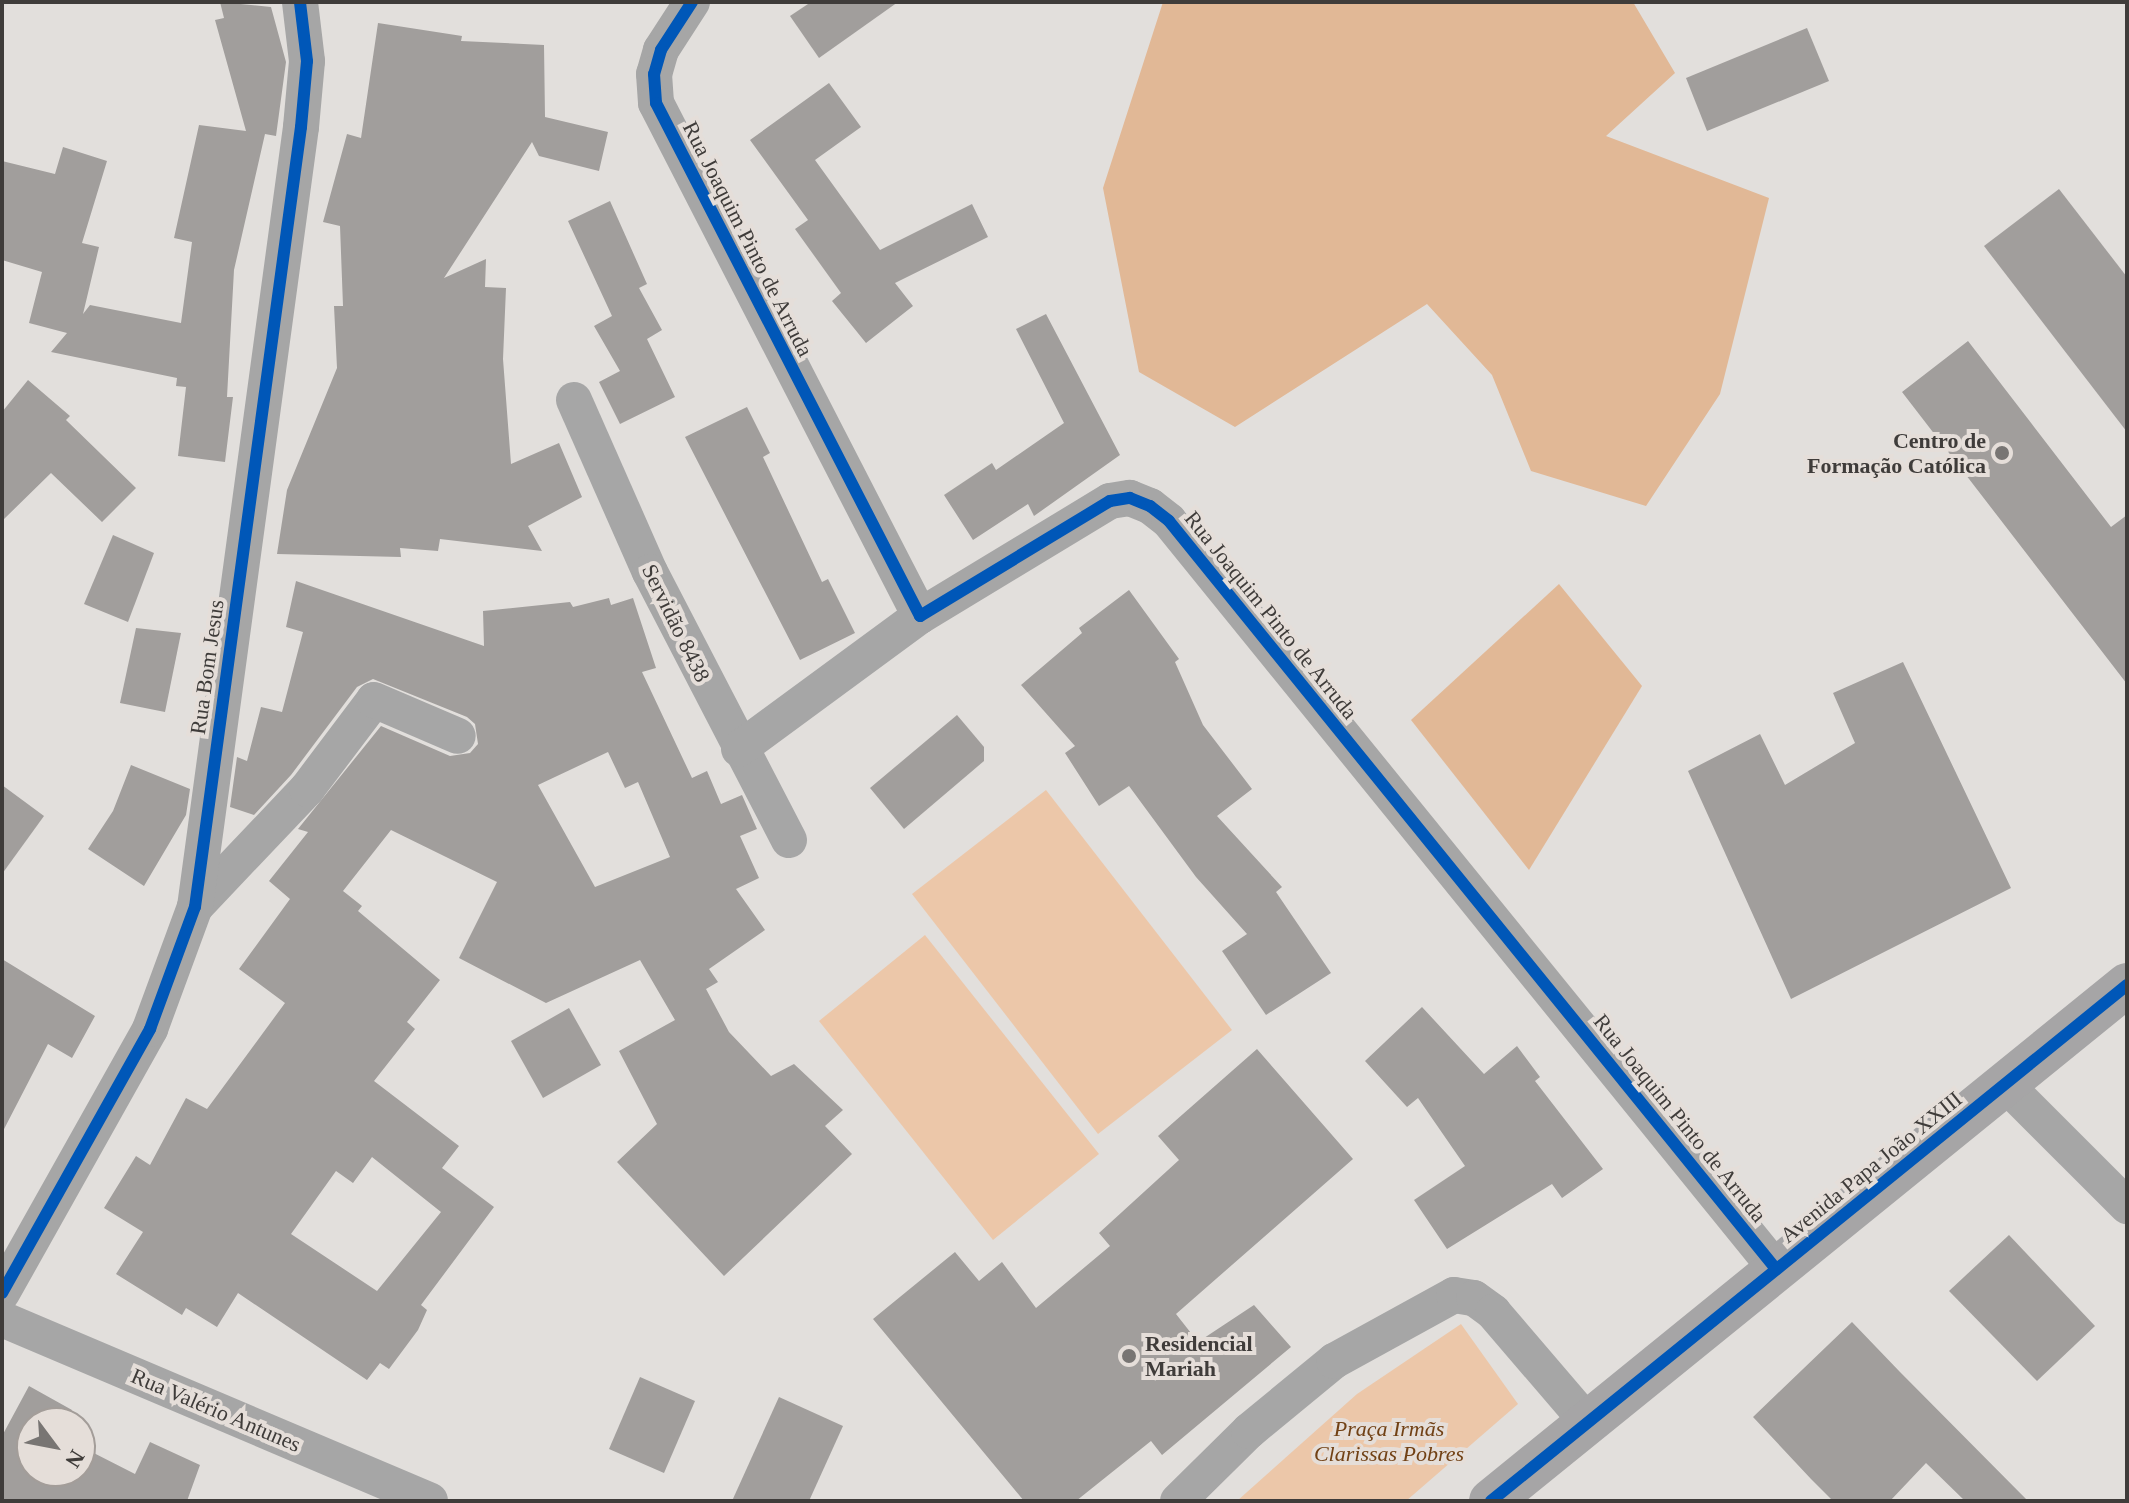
<!DOCTYPE html>
<html>
<head>
<meta charset="utf-8">
<style>
  body { margin:0 }
  #map { position:relative; width:2129px; height:1503px; overflow:hidden; background:#e2dfdc; font-family:Georgia,serif }
  div>[style] { position:absolute }
  .green>* { inset:0; background:#ecc7a9 }
  .forest>* { inset:0; background:#e1b896 }
  .building>* { inset:0; background:#a19e9c }
  .minor>* { height:36px; margin:-18px; padding:0 18px; transform-origin:18px; border-radius:18px; background:#a6a6a6 }
  .secondary>* { height:44px; margin:-22px; padding:0 22px; transform-origin:22px; border-radius:22px; background:#a6a5a6 }
  .cycleway>* { height:12px; margin:-6px; padding:0 6px; transform-origin:6px; border-radius:6px; background:#0057b8 }
  .dots>* { width:22px; height:22px; translate:-50% -50%; box-sizing:border-box; border:4px solid #e5ded9; border-radius:50% }
  span { translate:-50% -50%; white-space:nowrap; text-align:center; line-height:1.15; -webkit-text-stroke:8px #e5ded9; paint-order:stroke }
  .street-label { font-size:22px; color:#3f3c3a }
  .poi-label { font-size:22px; color:#3f3c3a; font-weight:700 }
  .right { translate:-100% -50%; text-align:right }
  .left { translate:0 -50%; text-align:left }
  .park-label { font-size:22px; color:#714115; font-style:italic }
  .frame { position:absolute; inset:0; border:4px solid #3f3c3a; pointer-events:none }
  .north { position:absolute; left:16px; top:1407px; width:80px; height:80px; box-sizing:border-box; background:#e5ded9; border:2px solid #a39d99; border-radius:50%; rotate:122deg; font-size:22px; font-weight:700; line-height:32px; text-align:center; color:#3f3c3a }
  .north::after { content:''; display:block; margin:auto; width:28px; height:36px; background:#787573; clip-path:polygon(50% 0,100% 100%,50% 72%,0 100%) }
</style>
</head>
<body>
<div id="map">
  <div class="green">
    <i style="clip-path:polygon(1046px 790px,1232px 1030px,1098px 1134px,912px 894px)"></i>
    <i style="clip-path:polygon(925px 935px,1099px 1154px,993px 1240px,819px 1021px)"></i>
    <i style="clip-path:polygon(1461px 1324px,1518px 1404px,1406px 1501px,1237px 1501px,1357px 1394px)"></i>
  </div>
  <div class="forest">
    <i style="clip-path:polygon(1163px 2px,1633px 2px,1675px 73px,1606px 136px,1769px 198px,1720px 394px,1646px 506px,1531px 471px,1492px 375px,1427px 304px,1235px 427px,1139px 372px,1103px 188px)"></i>
    <i style="clip-path:polygon(1559px 584px,1642px 686px,1529px 870px,1411px 720px)"></i>
  </div>
  <div class="building">
    <i style="clip-path:polygon(220px 2px,271px 7px,286px 62px,276px 136px,265px 134px,234px 270px,227px 397px,233px 397px,225px 462px,178px 456px,186px 387px,176px 386px,177px 378px,51px 352px,67px 333px,29px 323px,42px 272px,2px 260px,2px 161px,55px 174px,63px 147px,107px 161px,82px 243px,99px 247px,83px 314px,90px 305px,181px 323px,192px 242px,174px 238px,199px 125px,246px 131px,215px 20px,224px 18px)"></i>
    <i style="clip-path:polygon(811px 2px,898px 2px,819px 58px,790px 16px)"></i>
    <i style="clip-path:polygon(378px 23px,462px 36px,461px 41px,544px 45px,545px 117px,608px 132px,599px 171px,539px 156px,532px 142px,444px 278px,486px 259px,485px 287px,506px 288px,503px 359px,511px 464px,559px 443px,582px 497px,528px 526px,542px 551px,440px 539px,438px 551px,400px 548px,401px 557px,277px 554px,287px 490px,337px 368px,334px 306px,343px 306px,340px 226px,323px 222px,347px 134px,361px 138px)"></i>
    <i style="clip-path:polygon(1807px 28px,1829px 81px,1707px 131px,1686px 78px)"></i>
    <i style="clip-path:polygon(829px 83px,861px 127px,815px 160px,880px 250px,972px 204px,988px 237px,895px 283px,913px 306px,866px 343px,832px 301px,841px 293px,795px 229px,808px 220px,750px 140px)"></i>
    <i style="clip-path:polygon(2059px 189px,2127px 277px,2127px 432px,1984px 246px)"></i>
    <i style="clip-path:polygon(610px 201px,647px 284px,639px 288px,662px 330px,647px 339px,675px 397px,620px 424px,599px 382px,620px 371px,594px 326px,612px 316px,568px 221px)"></i>
    <i style="clip-path:polygon(1046px 314px,1120px 455px,1034px 516px,1028px 504px,973px 540px,944px 495px,992px 463px,996px 470px,1064px 423px,1016px 329px)"></i>
    <i style="clip-path:polygon(1968px 341px,2111px 527px,2127px 515px,2127px 684px,1902px 392px)"></i>
    <i style="clip-path:polygon(28px 380px,70px 416px,66px 420px,136px 488px,102px 522px,51px 473px,2px 521px,2px 412px)"></i>
    <i style="clip-path:polygon(747px 407px,770px 453px,763px 457px,822px 582px,828px 579px,855px 633px,800px 660px,685px 437px)"></i>
    <i style="clip-path:polygon(113px 535px,154px 553px,128px 622px,84px 604px)"></i>
    <i style="clip-path:polygon(evenodd,296px 581px,484px 646px,483px 611px,570px 602px,573px 607px,609px 598px,611px 605px,633px 598px,656px 668px,642px 672px,692px 778px,707px 771px,721px 804px,742px 795px,757px 829px,740px 836px,759px 878px,736px 889px,765px 930px,709px 969px,718px 982px,706px 989px,729px 1032px,771px 1076px,794px 1064px,843px 1110px,825px 1126px,852px 1154px,724px 1276px,617px 1162px,657px 1124px,619px 1051px,675px 1020px,640px 960px,546px 1003px,459px 958px,497px 882px,391px 830px,343px 891px,362px 906px,358px 911px,440px 980px,407px 1022px,415px 1029px,374px 1081px,459px 1146px,442px 1168px,494px 1207px,421px 1305px,427px 1310px,418px 1330px,389px 1369px,380px 1363px,367px 1380px,238px 1293px,217px 1327px,186px 1308px,182px 1315px,116px 1274px,143px 1232px,104px 1208px,136px 1156px,150px 1165px,186px 1098px,207px 1109px,285px 1003px,239px 969px,290px 899px,269px 881px,308px 832px,298px 829px,381px 726px,450px 756px,470px 753px,478px 744px,475px 724px,467px 717px,373px 679px,357px 687px,291px 775px,254px 815px,230px 807px,237px 757px,247px 761px,261px 707px,282px 712px,303px 632px,286px 627px,296px 581px,608px 752px,625px 788px,638px 782px,670px 857px,595px 887px,538px 785px,608px 752px,296px 581px,372px 1157px,441px 1212px,377px 1291px,291px 1234px,336px 1171px,353px 1183px,372px 1157px)"></i>
    <i style="clip-path:polygon(1129px 590px,1179px 659px,1175px 662px,1203px 725px,1252px 789px,1217px 816px,1282px 887px,1276px 892px,1331px 973px,1266px 1015px,1222px 951px,1247px 934px,1196px 877px,1129px 786px,1099px 806px,1065px 753px,1075px 746px,1021px 685px,1082px 633px,1079px 628px)"></i>
    <i style="clip-path:polygon(136px 628px,181px 633px,165px 712px,120px 703px)"></i>
    <i style="clip-path:polygon(1903px 662px,2011px 888px,1791px 999px,1688px 771px,1760px 734px,1785px 785px,1855px 743px,1833px 693px)"></i>
    <i style="clip-path:polygon(957px 715px,984px 747px,984px 761px,904px 829px,870px 788px)"></i>
    <i style="clip-path:polygon(131px 765px,190px 789px,186px 815px,144px 886px,88px 849px,113px 811px)"></i>
    <i style="clip-path:polygon(2px 785px,44px 816px,2px 874px)"></i>
    <i style="clip-path:polygon(2px 959px,95px 1016px,72px 1058px,48px 1044px,2px 1133px)"></i>
    <i style="clip-path:polygon(1422px 1007px,1484px 1074px,1517px 1046px,1540px 1077px,1535px 1081px,1603px 1169px,1562px 1198px,1552px 1184px,1447px 1249px,1414px 1200px,1465px 1166px,1418px 1098px,1407px 1107px,1365px 1061px)"></i>
    <i style="clip-path:polygon(569px 1008px,601px 1065px,543px 1098px,511px 1041px)"></i>
    <i style="clip-path:polygon(1257px 1049px,1353px 1159px,1176px 1314px,1198px 1342px,1254px 1305px,1291px 1347px,1162px 1455px,1151px 1441px,1076px 1501px,1024px 1501px,873px 1319px,955px 1252px,979px 1281px,1002px 1262px,1036px 1308px,1110px 1246px,1099px 1233px,1179px 1160px,1158px 1136px)"></i>
    <i style="clip-path:polygon(2009px 1235px,2095px 1326px,2037px 1381px,1949px 1291px)"></i>
    <i style="clip-path:polygon(1852px 1322px,1900px 1372px,2028px 1501px,1965px 1501px,1926px 1463px,1890px 1501px,1833px 1501px,1811px 1479px,1753px 1417px)"></i>
    <i style="clip-path:polygon(640px 1377px,695px 1401px,664px 1473px,609px 1449px)"></i>
    <i style="clip-path:polygon(29px 1386px,72px 1410px,65px 1423px,32px 1423px,32px 1471px,80px 1471px,80px 1446px,135px 1474px,150px 1442px,200px 1465px,187px 1501px,2px 1501px,2px 1436px)"></i>
    <i style="clip-path:polygon(779px 1397px,843px 1426px,809px 1501px,732px 1501px)"></i>
  </div>
  <div class="minor">
    <i style="left:692px;top:2px;width:57px;rotate:122.9deg"></i>
    <i style="left:661px;top:50px;width:25px;rotate:106deg"></i>
    <i style="left:654px;top:74px;width:29px;rotate:86deg"></i>
    <i style="left:656px;top:103px;width:577px;rotate:62.77deg"></i>
    <i style="left:920px;top:616px;width:222px;rotate:-31.2deg"></i>
    <i style="left:1110px;top:501px;width:20px;rotate:-9deg"></i>
    <i style="left:1130px;top:498px;width:22px;rotate:22deg"></i>
    <i style="left:1150px;top:506px;width:24px;rotate:38deg"></i>
    <i style="left:1169px;top:521px;width:963px;rotate:50.94deg"></i>
    <i style="left:574px;top:400px;width:188px;rotate:66.2deg"></i>
    <i style="left:650px;top:572px;width:302px;rotate:62.6deg"></i>
    <i style="left:739px;top:749px;width:225px;rotate:-36.3deg"></i>
    <i style="left:195px;top:907px;width:163px;rotate:-46.5deg"></i>
    <i style="left:307px;top:789px;width:111px;rotate:-53deg"></i>
    <i style="left:374px;top:700px;width:91px;rotate:23.2deg"></i>
    <i style="left:2005px;top:1084px;width:173px;rotate:45deg"></i>
    <i style="left:2px;top:1293px;width:303px;rotate:-60.7deg"></i>
    <i style="left:150px;top:1029px;width:130px;rotate:-69.8deg"></i>
    <i style="left:195px;top:907px;width:787px;rotate:-82.26deg"></i>
    <i style="left:301px;top:127px;width:66px;rotate:-84.8deg"></i>
    <i style="left:307px;top:61px;width:59px;rotate:-96.8deg"></i>
    <i style="left:2px;top:1319px;width:465px;rotate:23deg"></i>
    <i style="left:1178px;top:1501px;width:100px;rotate:-44.6deg"></i>
    <i style="left:1249px;top:1431px;width:110px;rotate:-39.5deg"></i>
    <i style="left:1334px;top:1361px;width:137px;rotate:-28.8deg"></i>
    <i style="left:1454px;top:1295px;width:20px;rotate:9deg"></i>
    <i style="left:1474px;top:1298px;width:24px;rotate:36deg"></i>
    <i style="left:1493px;top:1312px;width:146px;rotate:49.4deg"></i>
  </div>
  <div class="secondary">
    <i style="left:1491px;top:1501px;width:819px;rotate:-39.05deg"></i>
  </div>
  <div class="cycleway">
    <i style="left:692px;top:2px;width:57px;rotate:122.9deg"></i>
    <i style="left:661px;top:50px;width:25px;rotate:106deg"></i>
    <i style="left:654px;top:74px;width:29px;rotate:86deg"></i>
    <i style="left:656px;top:103px;width:577px;rotate:62.77deg"></i>
    <i style="left:920px;top:616px;width:222px;rotate:-31.2deg"></i>
    <i style="left:1110px;top:501px;width:20px;rotate:-9deg"></i>
    <i style="left:1130px;top:498px;width:22px;rotate:22deg"></i>
    <i style="left:1150px;top:506px;width:24px;rotate:38deg"></i>
    <i style="left:1169px;top:521px;width:963px;rotate:50.94deg"></i>
    <i style="left:2px;top:1293px;width:303px;rotate:-60.7deg"></i>
    <i style="left:150px;top:1029px;width:130px;rotate:-69.8deg"></i>
    <i style="left:195px;top:907px;width:787px;rotate:-82.26deg"></i>
    <i style="left:301px;top:127px;width:66px;rotate:-84.8deg"></i>
    <i style="left:307px;top:61px;width:59px;rotate:-96.8deg"></i>
    <i style="left:1491px;top:1501px;width:819px;rotate:-39.05deg"></i>
  </div>
  <div class="dots">
    <i style="left:2002px;top:453px;background:#787573"></i>
    <i style="left:1129px;top:1356px;background:#787573"></i>
  </div>
  <div class="street-label">
    <span style="left:748px;top:239px;rotate:63deg">Rua Joaquim Pinto de Arruda</span>
    <span style="left:1271px;top:615px;rotate:51deg">Rua Joaquim Pinto de Arruda</span>
    <span style="left:676px;top:623px;rotate:64deg">Servidão 8438</span>
    <span style="left:207px;top:667px;rotate:-82deg">Rua Bom Jesus</span>
    <span style="left:1680px;top:1118px;rotate:51deg">Rua Joaquim Pinto de Arruda</span>
    <span style="left:1871px;top:1167px;rotate:-39deg">Avenida Papa João XXIII</span>
    <span style="left:216px;top:1410px;rotate:23deg">Rua Valério Antunes</span>
  </div>
  <div class="poi-label">
    <span class="right" style="left:1986px;top:453px">Centro de<br>Formação Católica</span>
    <span class="left" style="left:1145px;top:1356px">Residencial<br>Mariah</span>
  </div>
  <div class="park-label">
    <span style="left:1389px;top:1441px">Praça Irmãs<br>Clarissas Pobres</span>
  </div>
  <div class="frame"></div>
  <div class="north">N</div>
</div>
</body>
</html>
